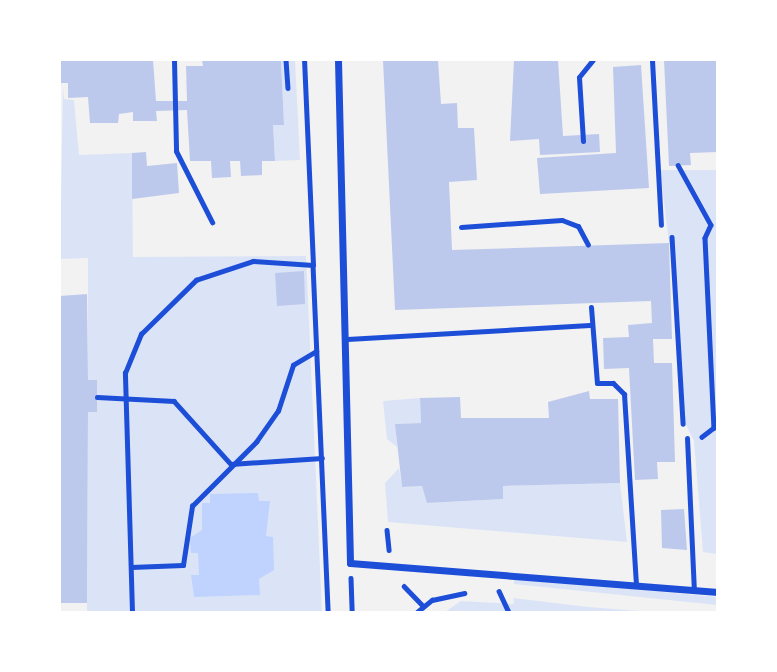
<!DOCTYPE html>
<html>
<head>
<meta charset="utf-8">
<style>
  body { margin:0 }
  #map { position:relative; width:777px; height:672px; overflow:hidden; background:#f2f2f2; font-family:"Work Sans",sans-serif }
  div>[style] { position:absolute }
  .green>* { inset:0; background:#dbe4f7 }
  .water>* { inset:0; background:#bfd3fe }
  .building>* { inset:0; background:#bdc9ec }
  .path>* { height:4.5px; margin:-2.25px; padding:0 2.25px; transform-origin:2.25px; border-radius:2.25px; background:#1d4ed8 }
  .service>* { height:5px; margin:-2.5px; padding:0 2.5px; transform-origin:2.5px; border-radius:2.5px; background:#1d4ed8 }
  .minor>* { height:7px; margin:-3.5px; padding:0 3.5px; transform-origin:3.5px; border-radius:3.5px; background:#1d4ed8 }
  span { translate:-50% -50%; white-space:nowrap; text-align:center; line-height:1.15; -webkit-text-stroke:6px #fff; paint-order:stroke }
  .frame { position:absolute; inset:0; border:61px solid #fff; pointer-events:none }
</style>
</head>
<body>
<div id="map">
  <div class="green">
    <i style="clip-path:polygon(281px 60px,295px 60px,300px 160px,275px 161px,273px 125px,284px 125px)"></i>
    <i style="clip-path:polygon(63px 86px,64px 99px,74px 100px,79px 155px,132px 153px,133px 257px,306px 256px,322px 612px,87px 612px,88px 412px,97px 411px,97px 380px,88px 380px,88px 258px,60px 259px)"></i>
    <i style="clip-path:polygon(660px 170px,717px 170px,717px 554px,703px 552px,694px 441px,685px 423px,675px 243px,669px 243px)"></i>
    <i style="clip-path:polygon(420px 398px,421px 423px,396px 424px,397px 447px,387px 439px,383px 401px)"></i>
    <i style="clip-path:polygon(399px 468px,402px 487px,422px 486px,428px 503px,502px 499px,503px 486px,620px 483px,627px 542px,388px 522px,385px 483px)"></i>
    <i style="clip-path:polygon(514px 578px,717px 597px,717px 605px,514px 584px)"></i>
    <i style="clip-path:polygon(513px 598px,588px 607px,653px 612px,445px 612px,461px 601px,514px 604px)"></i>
  </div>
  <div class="water">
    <i style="clip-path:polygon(258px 493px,259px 501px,270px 501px,266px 536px,273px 537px,274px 570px,259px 579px,260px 595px,194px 597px,191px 575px,199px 575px,198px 553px,191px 553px,190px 538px,202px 530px,202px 503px,210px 503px,210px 494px)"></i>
  </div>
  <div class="building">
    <i style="clip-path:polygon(60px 60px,153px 60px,156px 101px,187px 101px,186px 66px,203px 66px,202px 60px,281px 60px,284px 125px,273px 125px,275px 161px,262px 161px,262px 175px,241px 176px,240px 161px,230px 161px,231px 177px,212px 178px,211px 161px,190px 161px,187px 110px,156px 111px,157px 121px,133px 121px,133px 112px,119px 114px,118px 123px,90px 123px,88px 97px,68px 98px,68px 83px,60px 83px)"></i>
    <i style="clip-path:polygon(383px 60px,438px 60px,441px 104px,457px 103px,458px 128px,474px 128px,477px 180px,449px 182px,452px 250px,669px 243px,672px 339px,653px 339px,654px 363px,672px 363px,675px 462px,657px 462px,658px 479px,635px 480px,629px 368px,604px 369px,603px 338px,629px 337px,628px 325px,652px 323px,651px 301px,395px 310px)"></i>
    <i style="clip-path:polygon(514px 60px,558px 60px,563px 136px,599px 134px,600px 152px,540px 155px,539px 139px,510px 141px)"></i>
    <i style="clip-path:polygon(664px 60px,718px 60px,718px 152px,690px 153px,691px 165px,669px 166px)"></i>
    <i style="clip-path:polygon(641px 65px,649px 188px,540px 194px,537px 158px,616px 153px,613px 67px)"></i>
    <i style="clip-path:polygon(146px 152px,147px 166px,177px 163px,179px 193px,132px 199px,132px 153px)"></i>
    <i style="clip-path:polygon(304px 271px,305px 304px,277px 306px,275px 273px)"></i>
    <i style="clip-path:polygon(87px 294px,88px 380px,97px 380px,97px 412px,88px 412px,87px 603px,60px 603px,60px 296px)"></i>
    <i style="clip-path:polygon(589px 391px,590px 399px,618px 399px,620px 483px,503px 486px,503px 499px,427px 503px,422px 486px,402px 487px,395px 424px,421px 423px,420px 398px,460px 397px,461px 418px,549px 418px,548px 402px)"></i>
    <i style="clip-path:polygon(684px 509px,687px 550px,662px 548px,661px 510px)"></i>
  </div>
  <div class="path">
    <i style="left:286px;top:60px;width:28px;rotate:86deg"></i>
    <i style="left:678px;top:165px;width:68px;rotate:61.2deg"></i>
    <i style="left:711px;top:225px;width:14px;rotate:115deg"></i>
    <i style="left:705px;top:238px;width:190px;rotate:87.3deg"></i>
    <i style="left:714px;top:428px;width:15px;rotate:143deg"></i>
    <i style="left:672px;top:237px;width:187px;rotate:86.6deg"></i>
    <i style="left:313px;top:265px;width:347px;rotate:87.5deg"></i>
    <i style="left:97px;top:397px;width:77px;rotate:3deg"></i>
    <i style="left:174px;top:401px;width:85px;rotate:47.9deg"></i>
    <i style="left:231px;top:464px;width:91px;rotate:-3.8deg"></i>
    <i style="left:387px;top:530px;width:20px;rotate:84deg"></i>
    <i style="left:131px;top:567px;width:52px;rotate:-2.2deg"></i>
    <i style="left:183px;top:565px;width:60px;rotate:-81.3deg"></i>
    <i style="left:192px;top:506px;width:91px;rotate:-45deg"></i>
    <i style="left:256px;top:442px;width:38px;rotate:-55deg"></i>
    <i style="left:278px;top:411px;width:48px;rotate:-71.9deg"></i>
    <i style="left:293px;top:365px;width:27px;rotate:-31deg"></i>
    <i style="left:351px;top:578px;width:34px;rotate:88deg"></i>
    <i style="left:404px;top:586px;width:28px;rotate:46deg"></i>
    <i style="left:499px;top:591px;width:23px;rotate:65deg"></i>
    <i style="left:132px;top:612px;width:239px;rotate:-91.7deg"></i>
    <i style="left:125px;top:373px;width:42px;rotate:-67.7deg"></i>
    <i style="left:141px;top:334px;width:77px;rotate:-44.5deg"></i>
    <i style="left:196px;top:280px;width:60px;rotate:-18.4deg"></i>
    <i style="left:253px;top:261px;width:60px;rotate:3.8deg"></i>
    <i style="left:313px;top:265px;width:205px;rotate:-92.5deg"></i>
    <i style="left:417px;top:612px;width:19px;rotate:-39deg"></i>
    <i style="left:432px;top:600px;width:33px;rotate:-12deg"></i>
  </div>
  <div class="service">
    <i style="left:174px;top:60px;width:91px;rotate:88.7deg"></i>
    <i style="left:176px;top:151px;width:80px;rotate:63.1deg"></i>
    <i style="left:652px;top:60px;width:165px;rotate:86.9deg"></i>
    <i style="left:583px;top:141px;width:64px;rotate:-93.6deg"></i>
    <i style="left:579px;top:77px;width:22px;rotate:-51deg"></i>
    <i style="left:461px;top:227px;width:101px;rotate:-4deg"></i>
    <i style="left:562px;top:220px;width:17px;rotate:21deg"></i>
    <i style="left:578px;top:226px;width:21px;rotate:62deg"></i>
    <i style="left:591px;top:307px;width:76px;rotate:85.5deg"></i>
    <i style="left:597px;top:383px;width:16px"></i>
    <i style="left:613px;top:383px;width:16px;rotate:45deg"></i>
    <i style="left:624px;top:394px;width:191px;rotate:86.4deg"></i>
    <i style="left:347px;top:339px;width:243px;rotate:-3.3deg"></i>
    <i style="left:687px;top:438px;width:152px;rotate:87.4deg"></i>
  </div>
  <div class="minor">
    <i style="left:338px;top:60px;width:503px;rotate:88.63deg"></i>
    <i style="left:350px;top:563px;width:369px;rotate:4.5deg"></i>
  </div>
  <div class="frame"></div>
</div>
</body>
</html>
